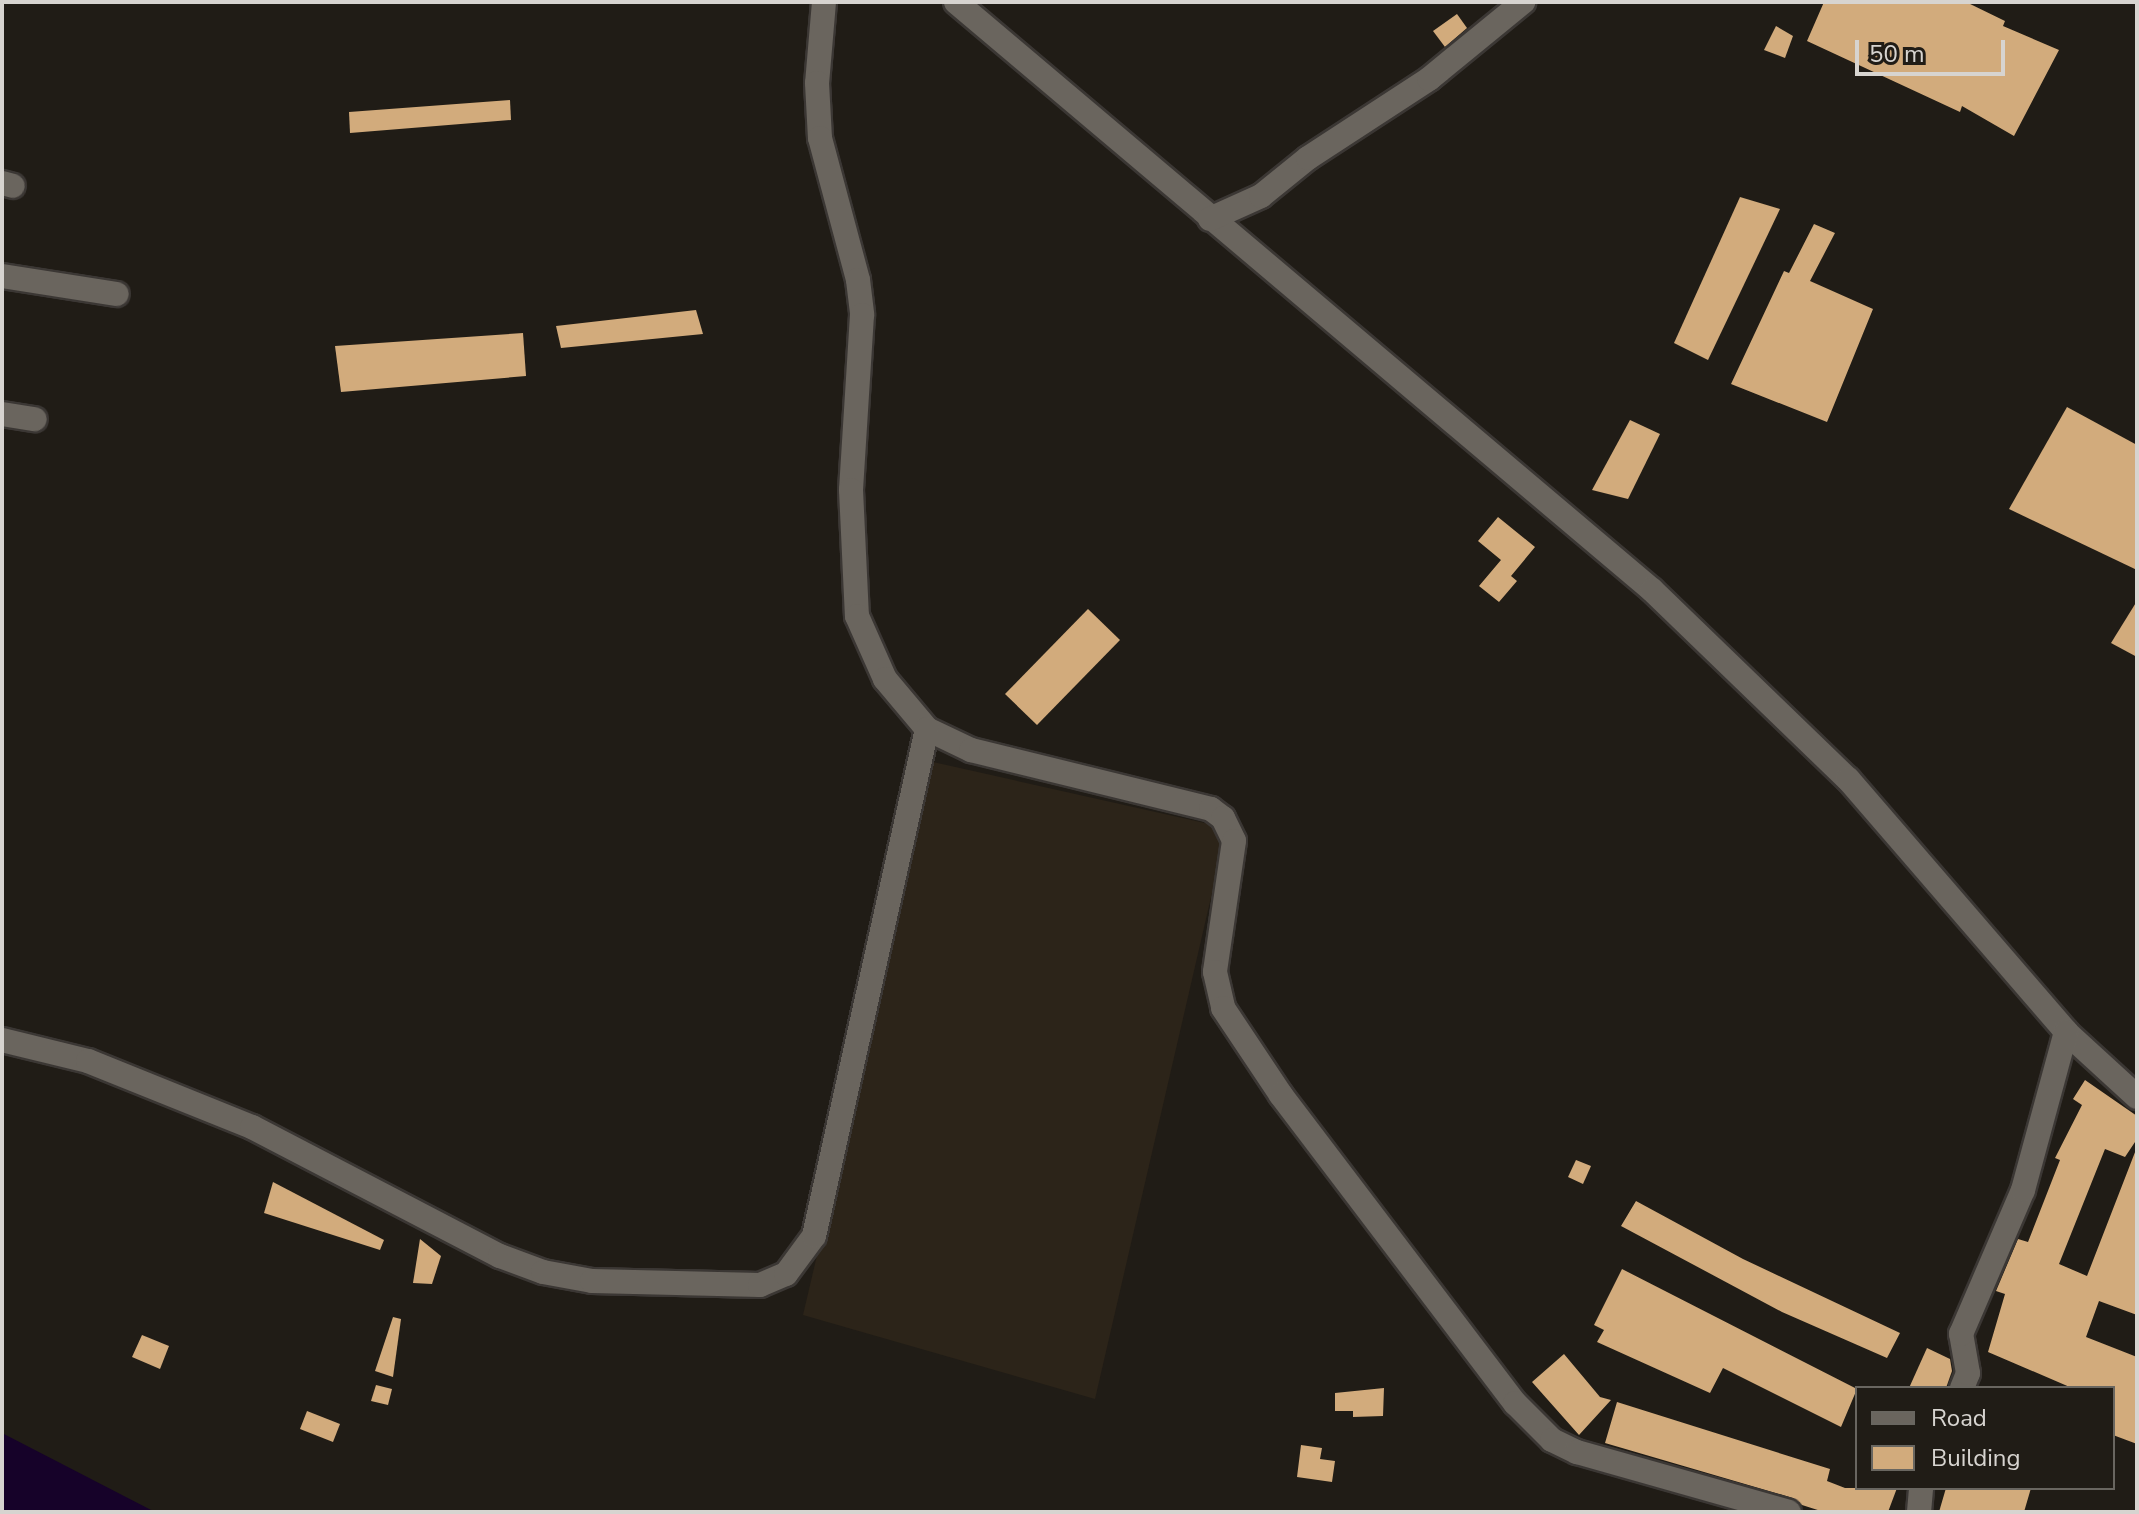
<!DOCTYPE html>
<html>
<head>
<meta charset="utf-8">
<style>
  body { margin:0 }
  #map { position:relative; width:2139px; height:1514px; overflow:hidden; background:#201c16; font-family:"Nunito Sans",sans-serif }
  div>[style] { position:absolute }
  .built>* { inset:0; background:#2c2419 }
  .water>* { inset:0; background:#160229 }
  .building>* { inset:0; background:#d2ab7c }
  .roads { filter:drop-shadow(2px 0 #3b3734) drop-shadow(-2px 0 #3b3734) drop-shadow(0 2px #3b3734) drop-shadow(0 -2px #3b3734) }
  .minor>* { height:24px; margin:-12px; padding:0 12px; transform-origin:12px; border-radius:12px; background:#6a655e }
  span { translate:-50% -50%; white-space:nowrap; text-align:center; line-height:1.15; -webkit-text-stroke:8px #201c16; paint-order:stroke }
  .frame { position:absolute; inset:0; border:4px solid #d7d4d0; pointer-events:none }
  .legend { position:absolute; left:1855px; top:1386px; width:260px; height:104px; box-sizing:border-box; background:#201c16; border:2px solid #696660; margin:0; padding:10px 14px; list-style:none; font-size:24px; color:#d7d4d0 }
  .legend li { display:flex; align-items:center; gap:16px; height:40px }
  .legend b { width:40px; border:2px solid #696660 }
  .scale { position:absolute; left:1855px; top:40px; width:150px; height:36px; box-sizing:border-box; border:4px solid #d7d4d0; border-top:0; padding-left:10px; font-size:24px; line-height:28px; white-space:nowrap; color:#d7d4d0; -webkit-text-stroke:6px #201c16; paint-order:stroke }
</style>
</head>
<body>
<div id="map">
  <div class="built">
    <i style="clip-path:polygon(933px 762px,1227px 828px,1095px 1399px,803px 1315px)"></i>
  </div>
  <div class="water">
    <i style="clip-path:polygon(2px 1433px,155px 1512px,2px 1512px)"></i>
  </div>
  <div class="building">
    <i style="clip-path:polygon(1824px 2px,1966px 2px,2005px 21px,2003px 26px,2059px 50px,2014px 136px,1962px 106px,1960px 112px,1807px 41px)"></i>
    <i style="clip-path:polygon(1457px 14px,1467px 28px,1445px 47px,1433px 31px)"></i>
    <i style="clip-path:polygon(1776px 26px,1793px 36px,1785px 58px,1764px 50px)"></i>
    <i style="clip-path:polygon(510px 100px,511px 120px,350px 133px,349px 112px)"></i>
    <i style="clip-path:polygon(1740px 197px,1780px 209px,1708px 360px,1674px 343px)"></i>
    <i style="clip-path:polygon(1814px 224px,1835px 233px,1810px 281px,1873px 309px,1827px 422px,1731px 384px,1784px 271px,1789px 273px)"></i>
    <i style="clip-path:polygon(696px 310px,703px 334px,561px 348px,556px 326px)"></i>
    <i style="clip-path:polygon(523px 333px,526px 376px,341px 392px,335px 346px)"></i>
    <i style="clip-path:polygon(2067px 407px,2137px 445px,2137px 570px,2009px 509px)"></i>
    <i style="clip-path:polygon(1630px 420px,1660px 434px,1628px 499px,1592px 490px)"></i>
    <i style="clip-path:polygon(1498px 517px,1535px 547px,1511px 576px,1517px 581px,1499px 602px,1479px 586px,1501px 560px,1478px 541px)"></i>
    <i style="clip-path:polygon(2137px 601px,2137px 657px,2111px 643px)"></i>
    <i style="clip-path:polygon(1088px 609px,1120px 640px,1037px 725px,1005px 694px)"></i>
    <i style="clip-path:polygon(2085px 1080px,2137px 1116px,2137px 1139px,2125px 1157px,2105px 1149px,2059px 1264px,2087px 1276px,2137px 1147px,2137px 1315px,2099px 1301px,2086px 1337px,2137px 1357px,2137px 1444px,2113px 1435px,2113px 1388px,2072px 1388px,1988px 1352px,2005px 1294px,1996px 1291px,2018px 1239px,2028px 1242px,2060px 1160px,2055px 1158px,2082px 1105px,2073px 1099px)"></i>
    <i style="clip-path:polygon(1576px 1160px,1591px 1166px,1583px 1184px,1568px 1177px)"></i>
    <i style="clip-path:polygon(273px 1182px,384px 1240px,380px 1250px,264px 1213px)"></i>
    <i style="clip-path:polygon(1636px 1201px,1743px 1259px,1900px 1333px,1887px 1358px,1782px 1312px,1621px 1226px)"></i>
    <i style="clip-path:polygon(420px 1239px,441px 1256px,432px 1284px,413px 1283px)"></i>
    <i style="clip-path:polygon(1622px 1269px,1857px 1389px,1841px 1427px,1723px 1368px,1710px 1393px,1597px 1342px,1604px 1330px,1594px 1325px)"></i>
    <i style="clip-path:polygon(393px 1317px,401px 1319px,393px 1377px,375px 1371px)"></i>
    <i style="clip-path:polygon(142px 1335px,169px 1346px,160px 1369px,132px 1357px)"></i>
    <i style="clip-path:polygon(1927px 1348px,1950px 1359px,1952px 1371px,1946px 1388px,1909px 1388px)"></i>
    <i style="clip-path:polygon(1564px 1354px,1600px 1397px,1611px 1400px,1579px 1435px,1532px 1382px)"></i>
    <i style="clip-path:polygon(376px 1385px,392px 1389px,388px 1405px,371px 1401px)"></i>
    <i style="clip-path:polygon(1384px 1388px,1383px 1416px,1353px 1417px,1353px 1411px,1335px 1411px,1335px 1393px)"></i>
    <i style="clip-path:polygon(1617px 1402px,1830px 1469px,1827px 1481px,1845px 1488px,1897px 1488px,1888px 1512px,1824px 1512px,1802px 1505px,1793px 1498px,1605px 1443px)"></i>
    <i style="clip-path:polygon(307px 1411px,340px 1424px,333px 1442px,300px 1429px)"></i>
    <i style="clip-path:polygon(1301px 1445px,1322px 1448px,1320px 1459px,1335px 1461px,1332px 1482px,1297px 1477px)"></i>
    <i style="clip-path:polygon(1946px 1488px,2031px 1488px,2024px 1512px,1939px 1512px)"></i>
  </div>
  <div class="roads">
    <div class="minor">
      <i style="left:824px;top:2px;width:81px;rotate:94.9deg"></i>
      <i style="left:817px;top:83px;width:55px;rotate:86.9deg"></i>
      <i style="left:820px;top:138px;width:147px;rotate:75deg"></i>
      <i style="left:858px;top:280px;width:35px;rotate:83deg"></i>
      <i style="left:862px;top:315px;width:175px;rotate:93.6deg"></i>
      <i style="left:851px;top:490px;width:126px;rotate:87.3deg"></i>
      <i style="left:857px;top:616px;width:69px;rotate:66deg"></i>
      <i style="left:885px;top:679px;width:65px;rotate:50deg"></i>
      <i style="left:927px;top:729px;width:49px;rotate:25.5deg"></i>
      <i style="left:971px;top:750px;width:247px;rotate:13.8deg"></i>
      <i style="left:1211px;top:809px;width:15px;rotate:37deg"></i>
      <i style="left:1223px;top:818px;width:25px;rotate:64deg"></i>
      <i style="left:1234px;top:841px;width:132px;rotate:98.3deg"></i>
      <i style="left:1215px;top:972px;width:37px;rotate:77deg"></i>
      <i style="left:1223px;top:1008px;width:105px;rotate:56.3deg"></i>
      <i style="left:1281px;top:1095px;width:387px;rotate:52.8deg"></i>
      <i style="left:1515px;top:1403px;width:52px;rotate:45deg"></i>
      <i style="left:1552px;top:1440px;width:28px;rotate:26deg"></i>
      <i style="left:1577px;top:1452px;width:220px;rotate:15.8deg"></i>
      <i style="left:956px;top:2px;width:911px;rotate:40.19deg"></i>
      <i style="left:1652px;top:590px;width:272px;rotate:44deg"></i>
      <i style="left:1848px;top:779px;width:334px;rotate:49.2deg"></i>
      <i style="left:2066px;top:1032px;width:96px;rotate:42.5deg"></i>
      <i style="left:2px;top:183px;width:11px;rotate:15deg"></i>
      <i style="left:1210px;top:219px;width:56px;rotate:-24.3deg"></i>
      <i style="left:1261px;top:196px;width:60px;rotate:-39deg"></i>
      <i style="left:1308px;top:158px;width:145px;rotate:-33.1deg"></i>
      <i style="left:1429px;top:79px;width:122px;rotate:-39.3deg"></i>
      <i style="left:2px;top:276px;width:116px;rotate:8.9deg"></i>
      <i style="left:2px;top:414px;width:33px;rotate:9deg"></i>
      <i style="left:2px;top:1040px;width:89px;rotate:13.7deg"></i>
      <i style="left:88px;top:1061px;width:177px;rotate:21.9deg"></i>
      <i style="left:252px;top:1127px;width:280px;rotate:27.5deg"></i>
      <i style="left:500px;top:1256px;width:46px;rotate:20.4deg"></i>
      <i style="left:543px;top:1272px;width:50px;rotate:10.4deg"></i>
      <i style="left:592px;top:1281px;width:168px;rotate:1.4deg"></i>
      <i style="left:760px;top:1285px;width:28px;rotate:-23deg"></i>
      <i style="left:786px;top:1274px;width:47px;rotate:-53.6deg"></i>
      <i style="left:814px;top:1236px;width:519px;rotate:-77.44deg"></i>
      <i style="left:1962px;top:1388px;width:16px;rotate:-68deg"></i>
      <i style="left:1968px;top:1373px;width:40px;rotate:-100deg"></i>
      <i style="left:1961px;top:1334px;width:157px;rotate:-66.7deg"></i>
      <i style="left:2023px;top:1190px;width:164px;rotate:-74.8deg"></i>
      <i style="left:1919px;top:1512px;width:24px;rotate:-85deg"></i>
    </div>
  </div>
  <div class="frame"></div>
  <ul class="legend">
  <li><b style="height:10px;background:#6a655e"></b>Road</li>
  <li><b style="height:22px;background:#d2ab7c"></b>Building</li>
  </ul>
  <div class="scale">50 m</div>
</div>
</body>
</html>
